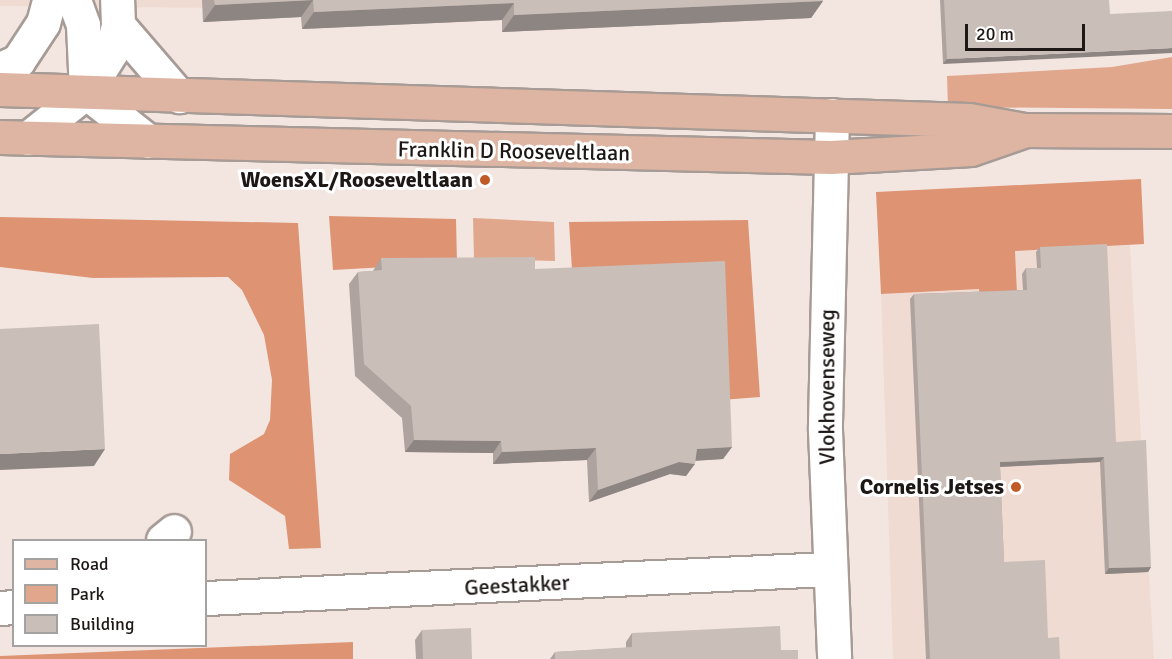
<!DOCTYPE html>
<html>
<head>
<meta charset="utf-8">
<style>
  body { margin:0 }
  #map { position:relative; width:1172px; height:659px; overflow:hidden; background:#f3e6e1; font-family:Signika,sans-serif }
  div>[style] { position:absolute }
  .built>* { inset:0; background:#f0dbd2 }
  .green>* { inset:0; background:#e1a78d }
  .forest>* { inset:0; background:#de9372 }
  .roads { filter:drop-shadow(2px 0 #a79b96) drop-shadow(-2px 0 #a79b96) drop-shadow(0 2px #a79b96) drop-shadow(0 -2px #a79b96) }
  .minor>* { height:33px; margin:-16.5px; padding:0 16.5px; transform-origin:16.5px; border-radius:16.5px; background:#fff }
  .major>* { height:33px; margin:-16.5px; padding:0 16.5px; transform-origin:16.5px; border-radius:16.5px; background:#deb5a2 }
  .wall>* { inset:0; background:#aea39e }
  .shaded-wall>* { inset:0; background:#8d8581 }
  .building>* { inset:0; background:#cabeb8 }
  .dots>* { width:16px; height:16px; translate:-50% -50%; box-sizing:border-box; border:3px solid #fff; border-radius:50% }
  span { translate:-50% -50%; white-space:nowrap; text-align:center; line-height:1.15; -webkit-text-stroke:6px #fff; paint-order:stroke }
  .street-label { font-size:22px; color:#1d1816 }
  .poi-label { font-size:22px; color:#1d1816; font-weight:700 }
  .right { translate:-100% -50%; text-align:right }
  .legend { position:absolute; left:12px; top:539px; width:195px; height:108px; box-sizing:border-box; background:#fff; border:2px solid #a5a3a2; margin:0; padding:8px 10px; list-style:none; font-size:18px; color:#1d1816 }
  .legend li { display:flex; align-items:center; gap:12px; height:30px }
  .legend b { width:30px; border:2px solid #a5a3a2 }
  .scale { position:absolute; left:965px; top:24px; width:120px; height:27px; box-sizing:border-box; border:3px solid #1d1816; border-top:0; padding-left:8px; font-size:18px; line-height:21px; white-space:nowrap; color:#1d1816; -webkit-text-stroke:4px #fff; paint-order:stroke }
</style>
</head>
<body>
<div id="map">
  <div class="built">
    <i style="clip-path:polygon(0 0,219px 0,219px 8px,0 6px)"></i>
    <i style="clip-path:polygon(1130px 245px,1154px 659px,893px 659px,881px 294px,980px 289px,1018px 312px,1015px 251px)"></i>
  </div>
  <div class="green">
    <i style="clip-path:polygon(1172px 57px,1172px 109px,948px 107px,947px 76px,1112px 67px)"></i>
    <i style="clip-path:polygon(473px 218px,554px 222px,555px 261px,474px 259px)"></i>
  </div>
  <div class="forest">
    <i style="clip-path:polygon(1141px 179px,1144px 244px,1015px 251px,1018px 313px,981px 314px,979px 289px,881px 294px,876px 192px)"></i>
    <i style="clip-path:polygon(329px 216px,456px 219px,457px 263px,333px 270px)"></i>
    <i style="clip-path:polygon(0 217px,298px 223px,321px 548px,289px 549px,285px 516px,229px 480px,230px 454px,264px 434px,270px 420px,272px 380px,264px 335px,242px 290px,228px 277px,93px 278px,0 267px)"></i>
    <i style="clip-path:polygon(748px 220px,760px 397px,721px 400px,572px 270px,569px 222px)"></i>
    <i style="clip-path:polygon(353px 642px,353px 659px,0 659px,0 656px)"></i>
  </div>
  <div class="roads">
    <div class="minor">
      <i style="left:74px;top:0;width:27px;rotate:70deg"></i>
      <i style="left:83px;top:25px;width:67px;rotate:87.4deg"></i>
      <i style="left:86px;top:92px;width:79px;rotate:38.3deg"></i>
      <i style="left:118px;top:25px;width:94px;rotate:49.3deg"></i>
      <i style="left:0;top:69px;width:20px;rotate:-24deg"></i>
      <i style="left:18px;top:61px;width:45px;rotate:-56.7deg"></i>
      <i style="left:43px;top:23px;width:24px;rotate:-75deg"></i>
      <i style="left:832px;top:115px;width:315px;rotate:91.3deg"></i>
      <i style="left:825px;top:430px;width:229px;rotate:87.7deg"></i>
      <i style="left:28px;top:138px;width:74px;rotate:-38.4deg"></i>
      <i style="left:86px;top:92px;width:47px;rotate:-58deg"></i>
      <i style="left:111px;top:52px;width:28px;rotate:-75deg"></i>
      <i style="left:118px;top:25px;width:25px;rotate:-92deg"></i>
      <i style="left:163px;top:540px;width:14px;rotate:-39deg"></i>
      <i style="left:206px;top:598px;width:624px;rotate:-2.67deg"></i>
      <i style="left:0;top:608px;width:14px;rotate:-4deg"></i>
    </div>
    <div class="major">
      <i style="left:0;top:89px;width:969px;rotate:1.83deg"></i>
      <i style="left:969px;top:120px;width:56px;rotate:10.3deg"></i>
      <i style="left:1024px;top:130px;width:148px;rotate:0.4deg"></i>
      <i style="left:0;top:137px;width:831px;rotate:1.38deg"></i>
      <i style="left:831px;top:157px;width:140px;rotate:-3.3deg"></i>
      <i style="left:971px;top:149px;width:55px;rotate:-19.1deg"></i>
    </div>
  </div>
  <div class="wall">
    <i style="clip-path:polygon(202px 0,823px 0,823px 1px,811px 18px,502px 32px,502px 20px,302px 29px,301px 17px,203px 22px)"></i>
    <i style="clip-path:polygon(940px 0,1109px 0,943px 64px)"></i>
    <i style="clip-path:polygon(1040px 247px,1116px 442px,1151px 567px,1148px 572px,1105px 574px,1100px 462px,1000px 467px,1004px 562px,1060px 659px,926px 659px,910px 299px,914px 294px,1023px 290px,1022px 274px,1026px 268px,1037px 268px,1036px 252px)"></i>
    <i style="clip-path:polygon(381px 258px,535px 269px,732px 447px,723px 459px,695px 461px,686px 476px,670px 474px,589px 502px,587px 460px,493px 464px,493px 453px,405px 452px,402px 418px,355px 376px,349px 284px,358px 272px,373px 271px)"></i>
    <i style="clip-path:polygon(422px 630px,472px 659px,416px 659px,415px 640px)"></i>
    <i style="clip-path:polygon(632px 633px,781px 650px,798px 659px,550px 659px,555px 652px,626px 648px,626px 642px)"></i>
  </div>
  <div class="shaded-wall">
    <i style="clip-path:polygon(313px 0,301px 17px,203px 22px,215px 5px)"></i>
    <i style="clip-path:polygon(823px 1px,811px 18px,502px 32px,514px 15px)"></i>
    <i style="clip-path:polygon(514px 3px,502px 20px,302px 29px,314px 12px)"></i>
    <i style="clip-path:polygon(1172px 48px,1172px 53px,943px 64px,947px 59px)"></i>
    <i style="clip-path:polygon(414px 440px,501px 441px,493px 453px,405px 452px)"></i>
    <i style="clip-path:polygon(732px 447px,723px 459px,688px 461px,697px 449px)"></i>
    <i style="clip-path:polygon(596px 448px,587px 460px,493px 464px,502px 452px)"></i>
    <i style="clip-path:polygon(105px 449px,94px 466px,0 470px,0 454px)"></i>
    <i style="clip-path:polygon(1104px 457px,1100px 462px,996px 467px,1000px 462px)"></i>
    <i style="clip-path:polygon(679px 462px,695px 464px,686px 476px,670px 474px,589px 502px,598px 490px)"></i>
    <i style="clip-path:polygon(1151px 567px,1148px 572px,1105px 574px,1109px 568px)"></i>
  </div>
  <div class="building">
    <i style="clip-path:polygon(214px 0,823px 0,823px 1px,514px 15px,514px 3px,314px 12px,313px 0,215px 5px)"></i>
    <i style="clip-path:polygon(944px 0,1109px 0,1110px 14px,1172px 11px,1172px 48px,947px 59px)"></i>
    <i style="clip-path:polygon(1107px 244px,1116px 442px,1146px 440px,1151px 567px,1109px 568px,1104px 457px,1000px 462px,1004px 562px,1045px 560px,1048px 638px,1059px 637px,1060px 659px,930px 659px,914px 294px,1027px 290px,1026px 268px,1041px 268px,1040px 247px)"></i>
    <i style="clip-path:polygon(535px 257px,535px 269px,725px 261px,732px 447px,697px 449px,695px 464px,679px 462px,598px 490px,596px 448px,502px 452px,501px 441px,414px 440px,411px 406px,364px 364px,358px 272px,382px 270px,381px 258px)"></i>
    <i style="clip-path:polygon(99px 324px,105px 449px,0 454px,0 329px)"></i>
    <i style="clip-path:polygon(780px 626px,781px 650px,798px 650px,798px 659px,555px 659px,555px 652px,632px 647px,632px 633px)"></i>
    <i style="clip-path:polygon(471px 628px,472px 659px,423px 659px,422px 630px)"></i>
  </div>
  <div class="dots">
    <i style="left:485px;top:180px;background:#c05b28"></i>
    <i style="left:1016px;top:487px;background:#c05b28"></i>
  </div>
  <div class="street-label">
    <span style="left:514px;top:151px;rotate:1deg">Franklin D Rooseveltlaan</span>
    <span style="left:827px;top:387px;rotate:-90deg">Vlokhovenseweg</span>
    <span style="left:517px;top:585px;rotate:-3deg">Geestakker</span>
  </div>
  <div class="poi-label">
    <span class="right" style="left:473px;top:180px">WoensXL/Rooseveltlaan</span>
    <span class="right" style="left:1004px;top:487px">Cornelis Jetses</span>
  </div>
  <ul class="legend">
  <li><b style="height:8px;background:#deb5a2"></b>Road</li>
  <li><b style="height:16px;background:#e1a78d"></b>Park</li>
  <li><b style="height:16px;background:#cabeb8"></b>Building</li>
  </ul>
  <div class="scale">20 m</div>
</div>
</body>
</html>
